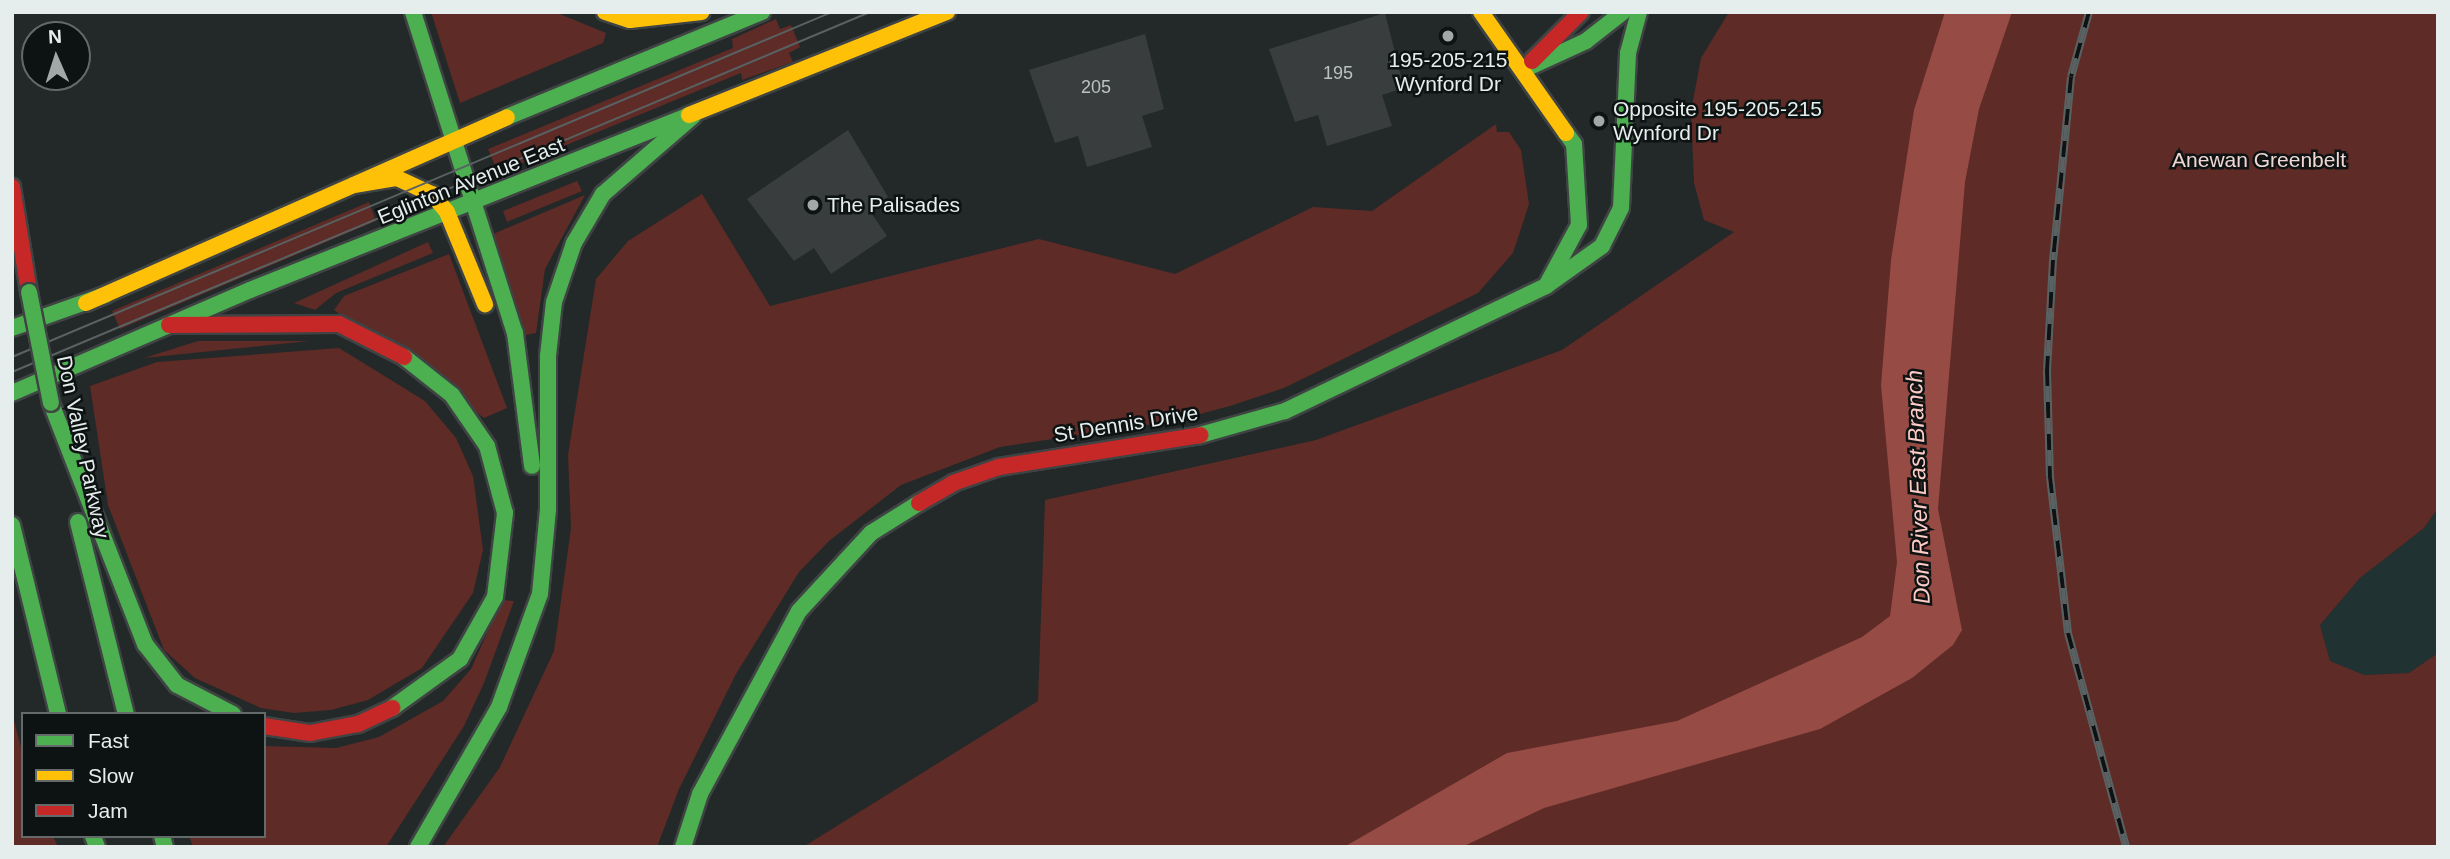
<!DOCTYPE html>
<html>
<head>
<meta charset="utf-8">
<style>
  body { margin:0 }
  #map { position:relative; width:2450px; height:859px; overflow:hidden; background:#232828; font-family:Helvetica,sans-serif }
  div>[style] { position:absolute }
  .built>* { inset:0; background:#203232 }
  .green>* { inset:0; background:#5e2b27 }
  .water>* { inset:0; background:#964b44 }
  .building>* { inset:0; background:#393d3e }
  .roads { filter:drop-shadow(2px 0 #3f4343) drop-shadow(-2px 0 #3f4343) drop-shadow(0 2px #3f4343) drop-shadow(0 -2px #3f4343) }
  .fast>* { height:16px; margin:-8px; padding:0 8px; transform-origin:8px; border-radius:8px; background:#4caf50 }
  .slow>* { height:16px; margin:-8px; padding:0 8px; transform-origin:8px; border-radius:8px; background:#ffc107 }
  .jam>* { height:16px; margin:-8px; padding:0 8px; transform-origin:8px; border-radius:8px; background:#c62828 }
  .tram>* { height:2px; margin:-1px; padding:0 1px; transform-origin:1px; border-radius:1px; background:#596262 }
  .rail>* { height:8px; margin-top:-4px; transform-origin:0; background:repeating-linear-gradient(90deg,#0d1212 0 16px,#596262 0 32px); box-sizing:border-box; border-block:2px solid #596262 }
  .bridges { filter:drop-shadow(2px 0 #3f4343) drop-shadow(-2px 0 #3f4343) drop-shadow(0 2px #3f4343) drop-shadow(0 -2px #3f4343) }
  .fast-bridge>* { height:16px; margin:-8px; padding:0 8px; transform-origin:8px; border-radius:8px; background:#4caf50 }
  .dots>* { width:19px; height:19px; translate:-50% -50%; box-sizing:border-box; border:4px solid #0d1212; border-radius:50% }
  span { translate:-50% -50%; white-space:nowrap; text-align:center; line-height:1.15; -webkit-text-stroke:5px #0d1212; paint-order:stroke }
  .number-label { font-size:18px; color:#bbc1c1 }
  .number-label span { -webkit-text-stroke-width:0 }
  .poi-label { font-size:21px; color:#e6eded }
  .left { translate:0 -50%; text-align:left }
  .park-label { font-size:21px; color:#f0d7d3 }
  .street-label { font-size:21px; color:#e6eded }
  .water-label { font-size:23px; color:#fdccc6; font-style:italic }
  .frame { position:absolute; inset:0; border:14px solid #e6eded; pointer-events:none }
  .legend { position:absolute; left:21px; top:712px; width:245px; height:126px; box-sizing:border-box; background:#0d1212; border:2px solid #646a6a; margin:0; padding:9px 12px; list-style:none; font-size:21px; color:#e6eded }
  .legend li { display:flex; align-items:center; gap:14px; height:35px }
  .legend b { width:35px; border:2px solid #646a6a }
  .north { position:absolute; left:21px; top:21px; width:70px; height:70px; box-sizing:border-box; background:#0d1212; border:2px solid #646a6a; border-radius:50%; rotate:357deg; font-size:19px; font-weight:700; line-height:28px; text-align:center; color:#e6eded }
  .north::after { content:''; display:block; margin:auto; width:24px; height:32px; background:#a2a8a8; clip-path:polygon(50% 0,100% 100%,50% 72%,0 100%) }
</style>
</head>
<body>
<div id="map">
  <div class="built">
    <i style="clip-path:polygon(2438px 508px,2438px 653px,2409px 673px,2364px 675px,2330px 661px,2320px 625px,2360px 578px,2424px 528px)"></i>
  </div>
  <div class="green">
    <i style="clip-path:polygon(431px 12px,555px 12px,606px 33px,603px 43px,460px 103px)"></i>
    <i style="clip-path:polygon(1729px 12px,2438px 12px,2438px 508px,2424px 528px,2360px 578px,2320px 625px,2330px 661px,2364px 675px,2409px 673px,2438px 653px,2438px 847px,803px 847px,1038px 701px,1045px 500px,1316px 440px,1562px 350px,1734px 232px,1704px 220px,1694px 183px,1691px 111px,1701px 58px)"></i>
    <i style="clip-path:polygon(776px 19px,780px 29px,791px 25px,800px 47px,789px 53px,793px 62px,742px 80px,741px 73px,498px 173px,488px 149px,733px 48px,732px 39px)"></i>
    <i style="clip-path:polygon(1496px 124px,1497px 132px,1509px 132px,1521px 150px,1529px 204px,1513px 253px,1478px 293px,1284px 388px,1230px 406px,1174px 421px,1000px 447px,901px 485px,829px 541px,799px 572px,736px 674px,679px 789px,657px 847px,443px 847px,500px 767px,554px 651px,571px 528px,568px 455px,596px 279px,628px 241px,702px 194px,770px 306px,1039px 239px,1175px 274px,1313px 207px,1372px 211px)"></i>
    <i style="clip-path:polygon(577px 181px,582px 191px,507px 222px,503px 211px)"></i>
    <i style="clip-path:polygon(585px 195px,545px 269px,536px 333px,526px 335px,493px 234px)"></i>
    <i style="clip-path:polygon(369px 202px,376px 221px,120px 329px,112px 311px)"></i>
    <i style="clip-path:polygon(428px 242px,433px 253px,336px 293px,315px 310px,294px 303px)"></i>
    <i style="clip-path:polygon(449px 254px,507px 408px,484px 418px,334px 310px,344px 296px)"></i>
    <i style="clip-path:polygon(198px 341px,309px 341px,144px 358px)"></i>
    <i style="clip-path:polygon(339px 348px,425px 401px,456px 438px,473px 476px,483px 550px,473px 593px,422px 668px,368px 700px,331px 710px,294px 713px,261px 708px,195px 678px,164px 650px,108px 505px,90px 386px,157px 362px)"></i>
    <i style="clip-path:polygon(502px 600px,514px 601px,484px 683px,464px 726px,386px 847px,193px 847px,189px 836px,264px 836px,264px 746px,336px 748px,379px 737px,443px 701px,471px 669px)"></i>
    <i style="clip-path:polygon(12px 713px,23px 755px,23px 836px,53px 836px,58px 847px,12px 847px)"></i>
  </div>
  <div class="water">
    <i style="clip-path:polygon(1945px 12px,2012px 12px,1979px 109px,1965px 182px,1938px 509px,1962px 630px,1953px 645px,1912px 678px,1820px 729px,1544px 808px,1462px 847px,1344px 847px,1507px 753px,1677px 721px,1862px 637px,1890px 616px,1897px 562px,1881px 385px,1891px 260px,1914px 110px)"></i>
  </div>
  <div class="building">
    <i style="clip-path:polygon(1385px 13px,1404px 88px,1382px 95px,1392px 126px,1327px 146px,1318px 115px,1295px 122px,1269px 49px)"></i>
    <i style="clip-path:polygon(1145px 34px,1164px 109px,1142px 116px,1152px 147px,1087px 167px,1078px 136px,1055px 143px,1029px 70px)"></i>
    <i style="clip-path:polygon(848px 130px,888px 197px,869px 210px,887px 236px,831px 274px,814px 248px,794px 261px,747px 199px)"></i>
  </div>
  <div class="roads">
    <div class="fast">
      <i style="left:413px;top:12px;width:337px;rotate:72.4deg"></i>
      <i style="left:515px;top:333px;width:134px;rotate:82.7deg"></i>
      <i style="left:1523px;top:70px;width:69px;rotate:-24.7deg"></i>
      <i style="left:1586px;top:41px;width:47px;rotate:-38.1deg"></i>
      <i style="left:507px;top:117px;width:276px;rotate:-22.4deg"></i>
      <i style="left:1546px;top:286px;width:69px;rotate:-35.5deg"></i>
      <i style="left:1602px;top:246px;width:42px;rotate:-63.4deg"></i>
      <i style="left:1621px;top:208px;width:155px;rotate:-87.4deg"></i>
      <i style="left:1628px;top:53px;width:42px;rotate:-75deg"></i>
      <i style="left:12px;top:328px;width:99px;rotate:-19.5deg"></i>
      <i style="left:12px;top:393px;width:259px;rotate:-23.4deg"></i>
      <i style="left:250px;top:290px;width:473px;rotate:-21.7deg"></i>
      <i style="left:51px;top:403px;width:259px;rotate:68.7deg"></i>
      <i style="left:145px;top:644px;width:52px;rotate:52deg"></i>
      <i style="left:177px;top:685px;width:63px;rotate:27.4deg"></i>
      <i style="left:1200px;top:435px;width:88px;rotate:-15.8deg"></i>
      <i style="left:1285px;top:411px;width:289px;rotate:-25.6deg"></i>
      <i style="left:1546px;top:286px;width:69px;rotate:-61.6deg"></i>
      <i style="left:1579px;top:225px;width:81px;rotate:-93.5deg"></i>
      <i style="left:1574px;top:144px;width:14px;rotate:-126deg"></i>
      <i style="left:78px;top:522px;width:198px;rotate:76deg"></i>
      <i style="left:12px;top:525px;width:195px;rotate:76.3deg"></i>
      <i style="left:392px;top:708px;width:84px;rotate:-35.8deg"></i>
      <i style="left:460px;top:659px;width:71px;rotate:-60.6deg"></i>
      <i style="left:495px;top:597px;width:85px;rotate:-83.2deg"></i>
      <i style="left:505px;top:513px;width:69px;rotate:-105deg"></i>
      <i style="left:487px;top:446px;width:62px;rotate:-124.5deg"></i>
      <i style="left:452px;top:395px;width:61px;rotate:-141.6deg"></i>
      <i style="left:93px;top:836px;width:12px;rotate:70deg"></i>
      <i style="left:162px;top:836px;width:11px;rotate:75deg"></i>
      <i style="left:418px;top:847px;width:162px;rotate:-59.9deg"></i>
      <i style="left:499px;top:707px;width:120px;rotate:-70.1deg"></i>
      <i style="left:540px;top:594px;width:85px;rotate:-84.6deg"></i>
      <i style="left:548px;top:509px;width:153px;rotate:-90deg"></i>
      <i style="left:548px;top:356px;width:54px;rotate:-83.7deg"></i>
      <i style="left:554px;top:302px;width:62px;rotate:-71.3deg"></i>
      <i style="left:574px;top:243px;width:57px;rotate:-59.4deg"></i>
      <i style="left:603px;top:194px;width:119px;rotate:-40.9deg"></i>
      <i style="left:683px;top:847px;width:56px;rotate:-72.2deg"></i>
      <i style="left:700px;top:794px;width:208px;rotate:-61.6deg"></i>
      <i style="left:799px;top:611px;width:106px;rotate:-47.3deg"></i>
      <i style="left:871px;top:533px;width:57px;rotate:-32deg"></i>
    </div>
    <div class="slow">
      <i style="left:605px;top:12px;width:26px;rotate:18deg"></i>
      <i style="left:630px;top:20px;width:72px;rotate:-6.3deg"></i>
      <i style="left:1481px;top:12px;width:148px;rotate:54.9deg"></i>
      <i style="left:689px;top:115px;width:278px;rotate:-21.8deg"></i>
      <i style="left:354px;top:185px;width:44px;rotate:-9.2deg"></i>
      <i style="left:397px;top:178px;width:38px;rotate:25deg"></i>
      <i style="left:432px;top:194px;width:23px;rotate:50deg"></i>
      <i style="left:447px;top:212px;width:100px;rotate:67.6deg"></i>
      <i style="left:86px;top:303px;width:460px;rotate:-23.8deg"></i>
    </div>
    <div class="jam">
      <i style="left:1532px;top:61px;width:69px;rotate:-45deg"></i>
      <i style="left:12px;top:187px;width:106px;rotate:80.8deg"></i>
      <i style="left:169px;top:325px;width:170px;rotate:-0.3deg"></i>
      <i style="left:339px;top:324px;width:73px;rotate:26.9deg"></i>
      <i style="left:919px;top:503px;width:39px;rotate:-30deg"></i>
      <i style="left:953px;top:483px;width:49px;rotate:-19.2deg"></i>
      <i style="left:999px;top:467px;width:204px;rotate:-9deg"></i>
      <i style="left:264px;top:726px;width:47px;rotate:8.7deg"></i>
      <i style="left:310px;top:733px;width:49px;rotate:-10.6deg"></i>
      <i style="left:358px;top:724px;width:38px;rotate:-25deg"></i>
    </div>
  </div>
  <div class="tram">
    <i style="left:12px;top:357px;width:890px;rotate:-22.82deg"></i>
    <i style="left:12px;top:372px;width:930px;rotate:-22.76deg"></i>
  </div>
  <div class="rail">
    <i style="left:2089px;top:12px;width:67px;rotate:105.5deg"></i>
    <i style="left:2071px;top:77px;width:184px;rotate:95.6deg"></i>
    <i style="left:2053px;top:260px;width:110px;rotate:93.1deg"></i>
    <i style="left:2047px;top:370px;width:107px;rotate:88.4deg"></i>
    <i style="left:2050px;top:477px;width:157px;rotate:83.4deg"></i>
    <i style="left:2068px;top:633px;width:222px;rotate:74.8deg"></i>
  </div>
  <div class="bridges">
    <div class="fast-bridge">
      <i style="left:29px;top:292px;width:113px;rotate:78.8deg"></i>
    </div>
  </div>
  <div class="dots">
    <i style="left:1448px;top:36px;background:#a2a8a8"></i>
    <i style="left:1599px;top:121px;background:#a2a8a8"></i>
    <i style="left:813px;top:205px;background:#a2a8a8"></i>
  </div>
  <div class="number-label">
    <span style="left:1338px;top:73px">195</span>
    <span style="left:1096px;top:87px">205</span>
  </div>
  <div class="poi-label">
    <span style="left:1448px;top:72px">195-205-215<br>Wynford Dr</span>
    <span class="left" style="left:1613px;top:121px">Opposite 195-205-215<br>Wynford Dr</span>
    <span class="left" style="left:827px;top:205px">The Palisades</span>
  </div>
  <div class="park-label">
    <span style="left:2259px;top:160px">Anewan Greenbelt</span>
  </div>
  <div class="street-label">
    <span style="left:471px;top:181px;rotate:-22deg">Eglinton Avenue East</span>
    <span style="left:1126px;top:424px;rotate:-9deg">St Dennis Drive</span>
    <span style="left:83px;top:447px;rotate:78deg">Don Valley Parkway</span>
  </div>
  <div class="water-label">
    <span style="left:1918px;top:487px;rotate:-92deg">Don River East Branch</span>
  </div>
  <div class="frame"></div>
  <ul class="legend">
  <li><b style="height:9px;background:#4caf50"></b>Fast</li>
  <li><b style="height:9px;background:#ffc107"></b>Slow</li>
  <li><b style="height:9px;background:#c62828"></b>Jam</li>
  </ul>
  <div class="north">N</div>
</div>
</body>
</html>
